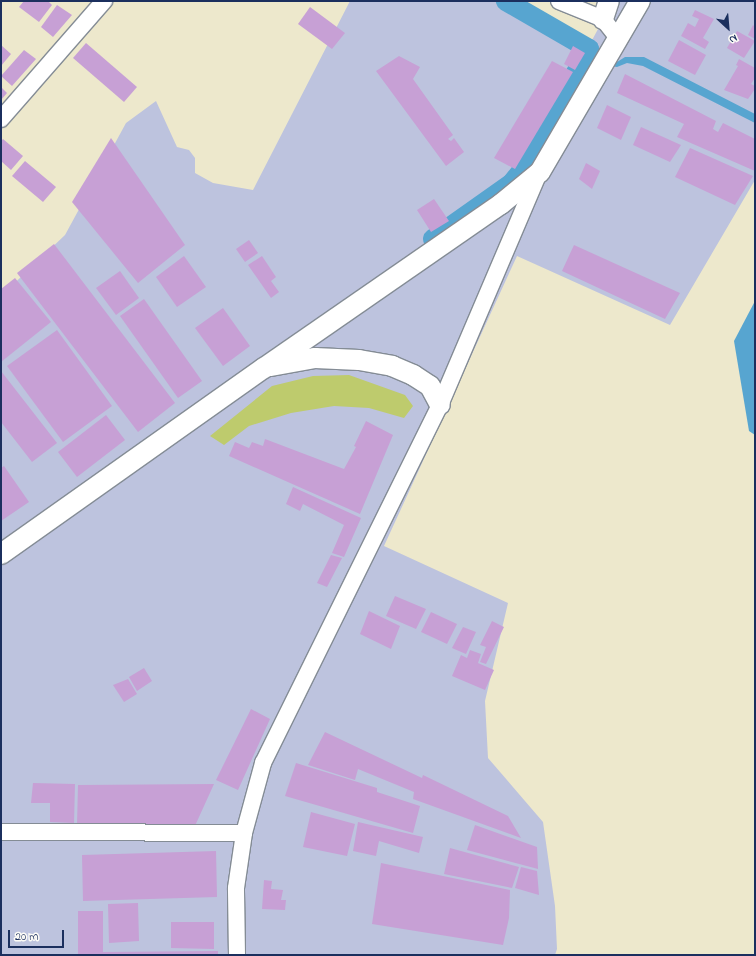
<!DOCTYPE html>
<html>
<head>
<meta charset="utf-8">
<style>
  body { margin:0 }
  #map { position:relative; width:756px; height:956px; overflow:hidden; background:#ede8cc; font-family:"Indie Flower",sans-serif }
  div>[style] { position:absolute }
  .industrial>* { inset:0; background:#bdc3de }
  .green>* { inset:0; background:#becb6d }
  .water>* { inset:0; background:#57a5d0 }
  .canal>* { height:20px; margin:-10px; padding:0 10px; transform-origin:10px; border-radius:10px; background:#57a5d0 }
  .building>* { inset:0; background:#c7a0d5 }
  .roads { filter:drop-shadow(1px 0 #848c95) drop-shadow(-1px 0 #848c95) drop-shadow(0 1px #848c95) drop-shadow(0 -1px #848c95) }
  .minor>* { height:16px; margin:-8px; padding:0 8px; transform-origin:8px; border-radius:8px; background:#fff }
  .tertiary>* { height:20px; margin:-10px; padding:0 10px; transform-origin:10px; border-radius:10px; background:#fff }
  span { translate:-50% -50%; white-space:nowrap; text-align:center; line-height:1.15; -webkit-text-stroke:3.5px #fdfcf7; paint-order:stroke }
  .frame { position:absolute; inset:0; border:2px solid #1b2f5e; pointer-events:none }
  .north { position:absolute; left:708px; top:8px; width:40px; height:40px; -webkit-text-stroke:3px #fdfcf7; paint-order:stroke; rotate:154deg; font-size:11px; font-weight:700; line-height:16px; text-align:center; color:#1b2f5e }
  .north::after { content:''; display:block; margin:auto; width:14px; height:18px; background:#1b2f5e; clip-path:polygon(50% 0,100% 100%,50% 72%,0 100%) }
  .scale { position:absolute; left:8px; top:930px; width:56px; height:18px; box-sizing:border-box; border:2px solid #1b2f5e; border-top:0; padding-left:5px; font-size:12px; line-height:14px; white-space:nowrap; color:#1b2f5e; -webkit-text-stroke:3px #fdfcf7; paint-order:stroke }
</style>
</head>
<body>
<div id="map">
  <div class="industrial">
    <i style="clip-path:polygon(350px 1px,516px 1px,590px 44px,613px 1px,755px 1px,755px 180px,670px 325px,517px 256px,384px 546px,508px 603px,485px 701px,488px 758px,543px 822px,555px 906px,557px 949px,555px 955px,1px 955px,1px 296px,65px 235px,126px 123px,156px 101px,177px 147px,189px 150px,195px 158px,195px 173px,213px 183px,253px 190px)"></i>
  </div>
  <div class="green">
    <i style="clip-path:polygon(349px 375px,405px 395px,413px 406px,404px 418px,369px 408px,334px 406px,291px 413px,249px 426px,224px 445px,210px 436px,272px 386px,313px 376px)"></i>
  </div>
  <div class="water">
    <i style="clip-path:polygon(625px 57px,644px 57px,755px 114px,755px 123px,643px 66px,627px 63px,617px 67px,591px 63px,591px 60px,617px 62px)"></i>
    <i style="clip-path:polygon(755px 301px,755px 435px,749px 431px,734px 341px)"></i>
  </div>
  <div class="canal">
    <i style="left:433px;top:239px;width:97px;rotate:-35.3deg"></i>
    <i style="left:512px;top:183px;width:18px;rotate:-52deg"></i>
    <i style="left:523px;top:169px;width:137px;rotate:-61.2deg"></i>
    <i style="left:589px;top:49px;width:96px;rotate:-150deg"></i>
  </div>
  <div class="building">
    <i style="clip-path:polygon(24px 1px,48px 1px,52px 5px,39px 22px,19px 7px)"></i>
    <i style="clip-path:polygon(57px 5px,72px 15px,53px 37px,41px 27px)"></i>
    <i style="clip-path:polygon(310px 7px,345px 33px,332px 49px,298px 24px)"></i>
    <i style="clip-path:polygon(695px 10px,714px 19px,703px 38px,709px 42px,705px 49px,681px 36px,688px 23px,695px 27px,699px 19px,692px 16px)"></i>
    <i style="clip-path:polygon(753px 25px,755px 27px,755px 39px,748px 35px)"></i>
    <i style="clip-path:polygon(737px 31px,755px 41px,744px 58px,727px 48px)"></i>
    <i style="clip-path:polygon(679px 40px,706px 55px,695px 75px,668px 61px)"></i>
    <i style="clip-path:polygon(86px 43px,137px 87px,124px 102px,73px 58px)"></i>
    <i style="clip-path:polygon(1px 45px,11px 54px,1px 66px)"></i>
    <i style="clip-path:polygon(573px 46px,585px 53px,575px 70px,564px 64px)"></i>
    <i style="clip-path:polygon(24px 50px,36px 59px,12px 86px,1px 76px)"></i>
    <i style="clip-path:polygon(399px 56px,420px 67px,413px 79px,453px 135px,448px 139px,451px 141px,454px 138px,464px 152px,446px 166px,376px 71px)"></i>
    <i style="clip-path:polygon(739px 59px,755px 68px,755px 78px,751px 84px,755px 86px,755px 89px,748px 99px,724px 90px,738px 66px,736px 65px)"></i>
    <i style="clip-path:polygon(552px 61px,573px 72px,515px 169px,494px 158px)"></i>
    <i style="clip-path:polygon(625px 74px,716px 121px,713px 129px,718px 132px,723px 123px,755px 139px,755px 171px,677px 137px,684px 124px,617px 93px)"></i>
    <i style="clip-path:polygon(1px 87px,7px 93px,1px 100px)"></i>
    <i style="clip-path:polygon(607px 105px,631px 117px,621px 140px,597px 128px)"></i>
    <i style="clip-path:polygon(641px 127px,681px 145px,670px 162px,633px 145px)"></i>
    <i style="clip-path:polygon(111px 138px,185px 245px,138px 283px,72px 202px)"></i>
    <i style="clip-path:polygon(3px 139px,23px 156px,11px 170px,1px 161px,1px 141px)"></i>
    <i style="clip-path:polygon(690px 148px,753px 176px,735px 205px,675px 177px)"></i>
    <i style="clip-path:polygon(25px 161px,56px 187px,43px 202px,12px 176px)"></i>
    <i style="clip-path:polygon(586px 163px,600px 171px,592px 189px,579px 179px)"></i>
    <i style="clip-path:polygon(434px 199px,449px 221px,431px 232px,417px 210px)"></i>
    <i style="clip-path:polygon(249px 240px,258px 253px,245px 262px,236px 249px)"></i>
    <i style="clip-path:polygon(54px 244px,175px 403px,138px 432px,17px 273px)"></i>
    <i style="clip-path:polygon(574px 245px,680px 293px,665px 319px,562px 271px)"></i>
    <i style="clip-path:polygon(184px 256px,206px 287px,177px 307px,156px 277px)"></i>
    <i style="clip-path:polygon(262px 256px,276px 277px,271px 281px,279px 292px,271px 298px,248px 265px)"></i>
    <i style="clip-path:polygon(120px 271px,139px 298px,116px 315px,96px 288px)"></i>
    <i style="clip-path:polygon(15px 278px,51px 322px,1px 362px,1px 289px)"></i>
    <i style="clip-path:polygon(144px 299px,202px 381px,178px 398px,120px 316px)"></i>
    <i style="clip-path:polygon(223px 308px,250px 346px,223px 366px,195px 328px)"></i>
    <i style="clip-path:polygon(57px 330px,112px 406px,63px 442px,7px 366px)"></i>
    <i style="clip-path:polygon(1px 371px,57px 443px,32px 462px,1px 422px)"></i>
    <i style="clip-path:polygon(106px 415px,125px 440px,77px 477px,58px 452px)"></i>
    <i style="clip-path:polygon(366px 421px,393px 435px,360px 514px,229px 456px,235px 442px,249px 448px,252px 442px,263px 446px,265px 439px,344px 469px,356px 447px,354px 446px)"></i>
    <i style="clip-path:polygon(4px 466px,29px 502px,1px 521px,1px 468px)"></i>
    <i style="clip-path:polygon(293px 487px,361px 518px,344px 557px,332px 553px,344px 525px,303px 504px,300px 511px,286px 504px)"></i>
    <i style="clip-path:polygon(331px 555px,342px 558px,327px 587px,317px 583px)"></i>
    <i style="clip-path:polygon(395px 596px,426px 609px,416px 629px,386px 616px)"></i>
    <i style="clip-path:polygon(369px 611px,400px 626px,391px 649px,360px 634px)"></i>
    <i style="clip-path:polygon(431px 612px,457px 624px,447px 644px,421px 632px)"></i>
    <i style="clip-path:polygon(492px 621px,504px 627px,486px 664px,480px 662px,486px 647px,480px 645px)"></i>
    <i style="clip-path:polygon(463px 627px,476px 632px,466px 654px,452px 648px)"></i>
    <i style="clip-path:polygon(470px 650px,481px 654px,478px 663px,494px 670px,485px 690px,452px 676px,461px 655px,467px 658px)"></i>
    <i style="clip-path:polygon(144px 668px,152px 681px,137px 691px,129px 677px)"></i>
    <i style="clip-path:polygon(128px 679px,137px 694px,124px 702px,113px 685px)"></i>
    <i style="clip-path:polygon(251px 709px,270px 719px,238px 790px,216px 780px)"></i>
    <i style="clip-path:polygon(325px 732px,422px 778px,423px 775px,508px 816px,521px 838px,413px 799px,414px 792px,358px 769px,355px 780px,308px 765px)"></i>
    <i style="clip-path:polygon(296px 763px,377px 788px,377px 792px,420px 806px,413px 833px,285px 796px)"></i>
    <i style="clip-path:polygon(33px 783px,75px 784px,74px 823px,50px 822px,50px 803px,31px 803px)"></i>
    <i style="clip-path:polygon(214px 784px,194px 828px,77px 825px,78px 785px)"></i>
    <i style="clip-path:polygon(311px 812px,355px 824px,347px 856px,303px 847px)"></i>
    <i style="clip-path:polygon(358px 822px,423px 837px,419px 853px,379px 841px,376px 856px,353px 851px)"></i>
    <i style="clip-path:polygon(475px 825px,537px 847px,538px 869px,467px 850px)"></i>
    <i style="clip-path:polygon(450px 848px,519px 867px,512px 888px,444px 874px)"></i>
    <i style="clip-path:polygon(216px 851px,217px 897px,83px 901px,82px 855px)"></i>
    <i style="clip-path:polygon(381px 863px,510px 890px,509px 918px,503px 945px,372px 924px)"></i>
    <i style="clip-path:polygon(521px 867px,537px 871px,539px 895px,515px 888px)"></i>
    <i style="clip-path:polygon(264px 880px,272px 881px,271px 889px,283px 890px,281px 900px,286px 900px,285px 910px,262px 909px)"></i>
    <i style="clip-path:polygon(138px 903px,139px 941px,109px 943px,108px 904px)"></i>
    <i style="clip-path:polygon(78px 911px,103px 911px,103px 952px,218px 951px,218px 955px,78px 955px)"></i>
    <i style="clip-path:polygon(171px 922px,214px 922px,214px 949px,171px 948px)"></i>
  </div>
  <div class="roads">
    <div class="minor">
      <i style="left:559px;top:1px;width:48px;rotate:22.2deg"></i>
      <i style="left:603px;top:19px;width:24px;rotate:52deg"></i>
      <i style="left:1px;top:119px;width:157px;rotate:-48.9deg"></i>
      <i style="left:1px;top:832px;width:243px;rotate:0.2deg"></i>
      <i style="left:237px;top:955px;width:67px;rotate:-90.9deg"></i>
      <i style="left:236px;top:888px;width:56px;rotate:-81.7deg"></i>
      <i style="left:244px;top:833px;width:73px;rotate:-74.8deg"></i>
      <i style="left:263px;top:763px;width:399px;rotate:-63.7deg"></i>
      <i style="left:440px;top:405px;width:252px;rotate:-66.9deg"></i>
    </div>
    <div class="tertiary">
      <i style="left:603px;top:19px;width:19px;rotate:-72deg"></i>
      <i style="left:271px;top:366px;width:45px;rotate:-10.3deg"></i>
      <i style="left:315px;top:358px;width:44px;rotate:2.6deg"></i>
      <i style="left:359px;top:360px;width:34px;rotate:10deg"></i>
      <i style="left:392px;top:366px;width:23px;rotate:23deg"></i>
      <i style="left:413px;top:375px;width:20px;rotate:33deg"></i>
      <i style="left:430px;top:386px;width:21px;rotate:62deg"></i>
      <i style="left:1px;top:554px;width:322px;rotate:-35.3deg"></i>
      <i style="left:264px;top:368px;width:288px;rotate:-34.7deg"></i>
      <i style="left:501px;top:204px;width:50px;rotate:-39.4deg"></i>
      <i style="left:540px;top:172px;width:198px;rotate:-59.7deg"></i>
    </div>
  </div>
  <div class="frame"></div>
  <div class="north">N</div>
  <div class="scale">20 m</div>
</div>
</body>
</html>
